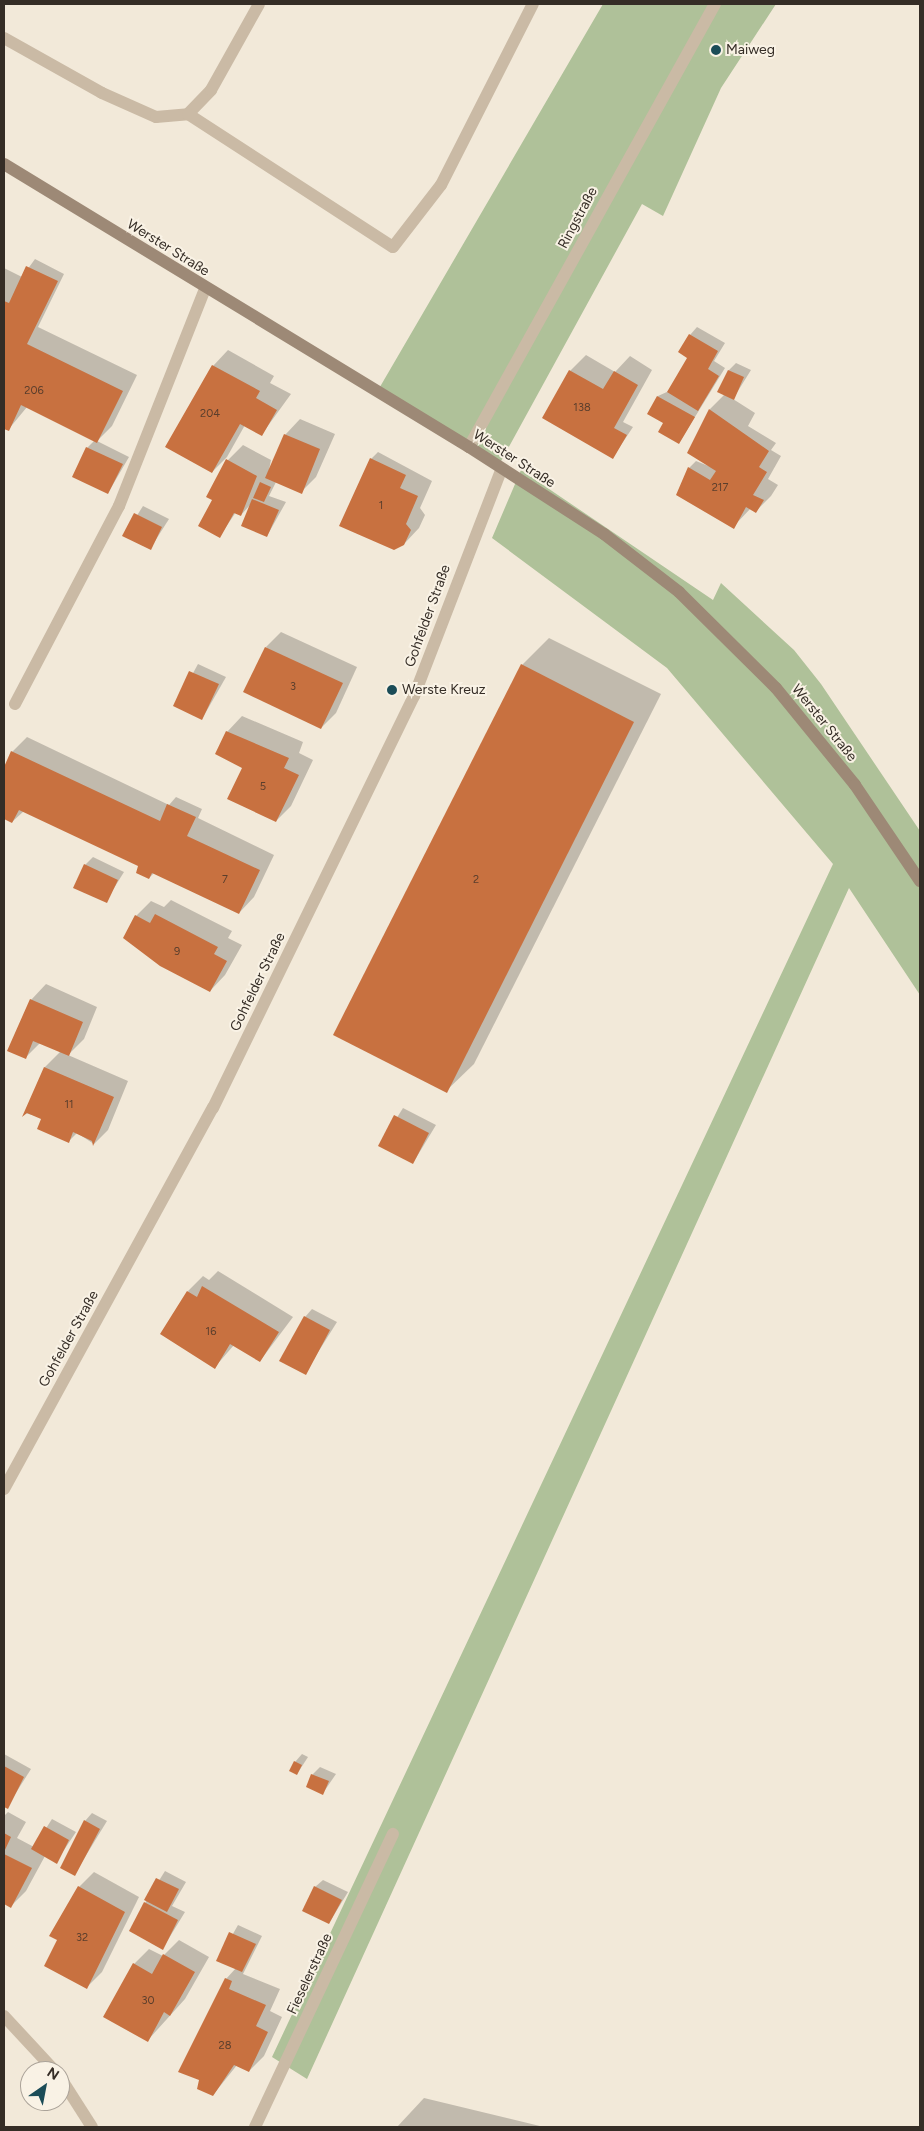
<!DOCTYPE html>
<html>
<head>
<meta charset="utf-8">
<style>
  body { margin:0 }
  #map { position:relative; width:924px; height:2131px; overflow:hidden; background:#f2e9d9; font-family:Figtree,sans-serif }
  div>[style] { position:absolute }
  .green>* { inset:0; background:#afc199 }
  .shadow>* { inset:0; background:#0003 }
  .building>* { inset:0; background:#c87140 }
  .service>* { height:12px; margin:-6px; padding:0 6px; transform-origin:6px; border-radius:6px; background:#cabaa5 }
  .minor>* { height:12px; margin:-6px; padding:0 6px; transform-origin:6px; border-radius:6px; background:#cabaa5 }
  .secondary>* { height:12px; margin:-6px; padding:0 6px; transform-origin:6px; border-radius:6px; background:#9d8976 }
  .dots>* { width:14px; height:14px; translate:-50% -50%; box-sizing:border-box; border:2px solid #f9f2e5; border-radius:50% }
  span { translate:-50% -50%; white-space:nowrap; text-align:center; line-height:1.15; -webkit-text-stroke:4px #f9f2e5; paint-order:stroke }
  .number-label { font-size:11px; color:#5a3e2c }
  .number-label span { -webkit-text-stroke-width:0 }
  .poi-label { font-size:14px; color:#352d26 }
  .left { translate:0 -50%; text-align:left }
  .street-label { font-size:14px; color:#352d26 }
  .frame { position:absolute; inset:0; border:5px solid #352d26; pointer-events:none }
  .north { position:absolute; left:20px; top:2061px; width:50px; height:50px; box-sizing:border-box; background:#f9f2e5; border:1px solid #aba399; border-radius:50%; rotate:33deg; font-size:14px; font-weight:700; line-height:20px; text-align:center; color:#352d26 }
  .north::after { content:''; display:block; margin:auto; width:18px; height:22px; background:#1b4c57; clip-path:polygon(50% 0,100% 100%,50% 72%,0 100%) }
</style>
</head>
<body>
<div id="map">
  <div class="green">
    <i style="clip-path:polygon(603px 4px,776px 4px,721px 88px,663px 216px,642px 204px,500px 463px,377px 392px)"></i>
    <i style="clip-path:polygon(521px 470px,713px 600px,721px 583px,794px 650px,821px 684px,920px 831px,920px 995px,849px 888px,307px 2079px,272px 2057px,833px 864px,667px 668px,492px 538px)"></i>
  </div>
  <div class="shadow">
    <i style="clip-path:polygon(35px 259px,64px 274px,38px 327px,137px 375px,112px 426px,97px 441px,129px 457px,108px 493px,87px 448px,95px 440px,27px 407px,8px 430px,4px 427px,4px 268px,22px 277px)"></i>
    <i style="clip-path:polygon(697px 327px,725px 343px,714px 361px,725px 368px,679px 443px,665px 423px,649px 413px,658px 396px,669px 391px,689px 357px,690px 335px)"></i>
    <i style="clip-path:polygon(228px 350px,274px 376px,270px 383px,291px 394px,262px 434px,245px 425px,227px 457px,212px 472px,213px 366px)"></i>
    <i style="clip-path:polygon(586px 355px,615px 372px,630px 356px,652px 370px,623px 422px,633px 427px,613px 457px,544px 418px,570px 371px)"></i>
    <i style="clip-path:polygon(736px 363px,751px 370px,733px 399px,755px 413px,748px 426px,776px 443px,771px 450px,781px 456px,768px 479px,778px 485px,771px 496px,756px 511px,751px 508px,733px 527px,689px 468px,696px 461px,716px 469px,710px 409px,725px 394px,729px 370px)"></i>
    <i style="clip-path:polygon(300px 419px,335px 434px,316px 477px,301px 492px,276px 482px,269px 496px,286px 502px,267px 536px,250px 505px,241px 515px,236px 512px,220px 536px,213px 500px,228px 460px,243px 445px,271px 460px,268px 475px,285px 435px)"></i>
    <i style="clip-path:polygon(378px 452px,432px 481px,420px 508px,425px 515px,419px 528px,404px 544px,371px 459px)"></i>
    <i style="clip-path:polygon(143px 506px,169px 519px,150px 549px,124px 536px)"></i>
    <i style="clip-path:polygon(281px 632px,357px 667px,336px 713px,321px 728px,266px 647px)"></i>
    <i style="clip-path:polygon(549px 638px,661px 694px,474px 1064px,446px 1091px,522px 665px)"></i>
    <i style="clip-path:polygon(198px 664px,226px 677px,202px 719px,175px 706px)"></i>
    <i style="clip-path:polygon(242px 716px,303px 742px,299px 753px,313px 760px,291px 806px,276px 821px,227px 732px)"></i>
    <i style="clip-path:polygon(27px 737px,169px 805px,176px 797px,202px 809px,198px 818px,274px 855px,254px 897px,239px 913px,154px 873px,149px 878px,140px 865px,24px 811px,12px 822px,4px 818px,4px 770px,12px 752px)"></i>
    <i style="clip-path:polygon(93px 857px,124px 872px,106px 901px,85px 865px)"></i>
    <i style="clip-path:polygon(171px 900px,232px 931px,228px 938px,242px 945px,225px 975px,210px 991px,136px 916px,151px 901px,164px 907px)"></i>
    <i style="clip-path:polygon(46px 984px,97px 1007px,84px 1039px,68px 1055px,128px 1081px,108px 1130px,94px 1144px,77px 1133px,69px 1141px,43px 1118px,25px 1113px,45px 1067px,61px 1051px,40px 1043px,25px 1058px,31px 1000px)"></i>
    <i style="clip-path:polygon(403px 1108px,436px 1125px,413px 1163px,380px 1145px)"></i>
    <i style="clip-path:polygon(218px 1271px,293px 1317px,260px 1361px,234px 1345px,215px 1367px,188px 1291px,203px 1276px,209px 1280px)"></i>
    <i style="clip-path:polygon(312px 1309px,337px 1322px,305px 1373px,305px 1317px)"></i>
    <i style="clip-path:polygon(4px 1754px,31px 1769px,7px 1807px,4px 1805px)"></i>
    <i style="clip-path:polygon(302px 1754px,308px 1757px,297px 1774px,295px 1762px)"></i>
    <i style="clip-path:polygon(320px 1767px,336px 1774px,323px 1793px,312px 1775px)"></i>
    <i style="clip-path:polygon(8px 1812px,26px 1822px,17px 1838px,34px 1847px,52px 1819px,76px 1832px,56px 1862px,45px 1856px,26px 1891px,11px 1906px,4px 1903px,4px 1816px)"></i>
    <i style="clip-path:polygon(92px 1813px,107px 1821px,74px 1875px,85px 1821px)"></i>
    <i style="clip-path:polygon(165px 1871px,186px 1882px,172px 1906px,185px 1912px,163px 1948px,145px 1903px)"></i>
    <i style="clip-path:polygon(94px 1872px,139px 1897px,102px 1972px,87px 1987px,59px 1940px,79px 1887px)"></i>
    <i style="clip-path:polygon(323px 1880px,348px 1892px,329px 1923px,315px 1887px)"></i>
    <i style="clip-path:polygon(238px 1925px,262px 1936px,243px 1974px,280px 1989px,270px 2011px,282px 2017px,264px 2056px,249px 2071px,237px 2065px,213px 2095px,226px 1979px,236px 1968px,218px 1960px)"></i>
    <i style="clip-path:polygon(179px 1940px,209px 1957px,185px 1999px,148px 2040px,134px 1964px,149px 1949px,163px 1956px)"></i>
    <i style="clip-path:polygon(424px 2098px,544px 2127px,397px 2127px)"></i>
  </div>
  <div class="building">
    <i style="clip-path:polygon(26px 266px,58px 281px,27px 344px,123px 391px,97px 443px,21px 405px,9px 431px,4px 429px,4px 301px,9px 303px)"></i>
    <i style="clip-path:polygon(689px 334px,718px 351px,708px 369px,719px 376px,698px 411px,667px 392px,687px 358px,678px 352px)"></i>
    <i style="clip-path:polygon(212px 365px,260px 391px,256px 398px,277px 410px,262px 436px,240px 424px,212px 473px,165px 447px)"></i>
    <i style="clip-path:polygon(569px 370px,603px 389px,614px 371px,638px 385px,614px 428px,627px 435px,613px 459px,542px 418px)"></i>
    <i style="clip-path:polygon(728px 370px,744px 377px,734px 400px,717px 392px)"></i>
    <i style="clip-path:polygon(657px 396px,695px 417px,679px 444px,658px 432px,663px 423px,647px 414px)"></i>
    <i style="clip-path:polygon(709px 409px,769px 451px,759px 467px,767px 472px,753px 495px,764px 500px,756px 513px,746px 507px,734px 529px,676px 495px,688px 467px,710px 480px,716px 471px,687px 453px)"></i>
    <i style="clip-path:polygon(284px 434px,320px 449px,302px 494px,265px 478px)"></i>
    <i style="clip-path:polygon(86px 447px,123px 464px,108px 494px,72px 477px)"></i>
    <i style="clip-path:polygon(370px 458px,406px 475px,400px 488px,418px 496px,406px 524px,411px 530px,404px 545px,394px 550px,339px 526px)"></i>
    <i style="clip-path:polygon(226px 459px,257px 476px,241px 516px,234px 513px,220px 538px,198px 526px,212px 500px,206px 497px)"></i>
    <i style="clip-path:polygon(260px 482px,271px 487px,264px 502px,253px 498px)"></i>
    <i style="clip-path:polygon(252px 499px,279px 510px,267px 537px,241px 526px)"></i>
    <i style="clip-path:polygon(134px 513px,162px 527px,151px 550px,122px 536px)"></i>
    <i style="clip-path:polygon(265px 647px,343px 683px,321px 729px,243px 692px)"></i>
    <i style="clip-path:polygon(521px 664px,634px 722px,447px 1093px,333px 1035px)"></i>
    <i style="clip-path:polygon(189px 671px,219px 684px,202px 720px,173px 706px)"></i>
    <i style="clip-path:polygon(226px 731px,289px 758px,284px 768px,299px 775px,276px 822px,227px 799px,242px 768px,215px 754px)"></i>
    <i style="clip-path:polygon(11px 751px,160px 821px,167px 804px,196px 817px,187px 836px,260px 870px,239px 914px,152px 873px,149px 879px,136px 873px,138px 866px,19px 810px,12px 823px,4px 819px,4px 767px)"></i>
    <i style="clip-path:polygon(84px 864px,118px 880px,107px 903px,73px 888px)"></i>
    <i style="clip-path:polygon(155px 914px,218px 947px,214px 954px,227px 961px,210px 992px,160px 966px,123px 938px,135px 915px,150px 923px)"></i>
    <i style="clip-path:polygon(30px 999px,83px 1022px,69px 1056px,33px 1041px,26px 1059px,7px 1051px)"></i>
    <i style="clip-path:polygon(44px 1067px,114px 1097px,93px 1146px,92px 1141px,73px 1132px,69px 1143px,37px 1129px,41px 1119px,27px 1113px,22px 1117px)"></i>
    <i style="clip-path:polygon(394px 1115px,429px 1133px,413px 1164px,378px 1146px)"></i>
    <i style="clip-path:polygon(202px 1286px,279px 1332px,260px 1362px,230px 1344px,215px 1369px,160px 1334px,187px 1291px,197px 1297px)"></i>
    <i style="clip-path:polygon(304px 1316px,330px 1330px,306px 1375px,279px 1361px)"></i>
    <i style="clip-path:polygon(294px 1761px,302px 1765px,297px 1775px,289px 1771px)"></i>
    <i style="clip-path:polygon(4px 1766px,24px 1777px,8px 1809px,4px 1807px)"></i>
    <i style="clip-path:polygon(311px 1774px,329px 1781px,323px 1795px,306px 1787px)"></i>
    <i style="clip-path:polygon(84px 1820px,100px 1829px,75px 1876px,60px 1868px)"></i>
    <i style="clip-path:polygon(44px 1826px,69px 1840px,57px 1864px,31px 1849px)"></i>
    <i style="clip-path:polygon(4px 1833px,11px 1837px,4px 1852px)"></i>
    <i style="clip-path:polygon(4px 1854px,32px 1868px,11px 1908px,4px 1904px)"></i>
    <i style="clip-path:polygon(156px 1878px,179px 1889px,167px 1912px,144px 1900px)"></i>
    <i style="clip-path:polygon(78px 1886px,125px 1912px,87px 1989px,44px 1966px,57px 1940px,49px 1936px)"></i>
    <i style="clip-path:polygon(314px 1886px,342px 1900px,329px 1924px,302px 1911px)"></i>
    <i style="clip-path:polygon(144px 1902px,178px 1920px,163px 1950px,129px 1931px)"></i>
    <i style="clip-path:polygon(229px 1932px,256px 1944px,242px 1972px,216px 1961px)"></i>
    <i style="clip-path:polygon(163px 1954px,195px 1972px,170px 2016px,164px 2012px,148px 2042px,103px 2017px,133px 1963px,152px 1974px)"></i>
    <i style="clip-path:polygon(225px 1978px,232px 1981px,229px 1989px,266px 2005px,256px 2026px,268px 2032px,249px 2072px,234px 2065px,213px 2096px,197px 2089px,199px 2080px,178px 2072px)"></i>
  </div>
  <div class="service">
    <i style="left:4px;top:38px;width:112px;rotate:29.3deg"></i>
    <i style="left:102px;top:93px;width:59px;rotate:24deg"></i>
    <i style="left:156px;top:117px;width:32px;rotate:-5deg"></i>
    <i style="left:188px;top:114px;width:33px;rotate:-46deg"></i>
    <i style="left:211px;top:90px;width:98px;rotate:-60.8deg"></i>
    <i style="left:188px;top:114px;width:244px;rotate:33deg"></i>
    <i style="left:393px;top:247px;width:78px;rotate:-52.3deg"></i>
    <i style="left:441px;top:185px;width:203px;rotate:-63.1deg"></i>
    <i style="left:15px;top:704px;width:224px;rotate:-62.3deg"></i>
    <i style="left:119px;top:506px;width:233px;rotate:-68.4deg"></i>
  </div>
  <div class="minor">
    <i style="left:469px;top:447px;width:507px;rotate:-60.96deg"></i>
    <i style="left:4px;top:1489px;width:435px;rotate:-61.3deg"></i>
    <i style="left:213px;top:1108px;width:458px;rotate:-64deg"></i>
    <i style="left:414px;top:696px;width:241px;rotate:-68.9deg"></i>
    <i style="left:4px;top:2016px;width:75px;rotate:47.2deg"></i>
    <i style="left:60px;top:2077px;width:59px;rotate:57.4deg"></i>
    <i style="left:255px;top:2127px;width:324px;rotate:-64.8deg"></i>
  </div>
  <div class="secondary">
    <i style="left:4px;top:164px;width:544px;rotate:31.32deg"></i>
    <i style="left:469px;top:447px;width:161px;rotate:32.8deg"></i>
    <i style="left:604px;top:534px;width:95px;rotate:37.7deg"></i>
    <i style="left:679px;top:592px;width:136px;rotate:44.7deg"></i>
    <i style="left:776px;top:688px;width:125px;rotate:50.8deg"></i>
    <i style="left:855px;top:785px;width:116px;rotate:55.9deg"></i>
  </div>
  <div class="dots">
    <i style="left:716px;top:50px;background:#1b4c57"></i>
    <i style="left:392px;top:690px;background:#1b4c57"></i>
  </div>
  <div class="number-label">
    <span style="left:34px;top:391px">206</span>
    <span style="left:582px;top:408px">138</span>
    <span style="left:210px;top:414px">204</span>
    <span style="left:720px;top:488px">217</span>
    <span style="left:381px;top:506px">1</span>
    <span style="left:293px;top:687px">3</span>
    <span style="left:263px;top:787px">5</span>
    <span style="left:225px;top:880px">7</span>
    <span style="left:476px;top:880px">2</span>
    <span style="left:177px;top:952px">9</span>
    <span style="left:69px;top:1105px">11</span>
    <span style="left:211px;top:1332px">16</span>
    <span style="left:82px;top:1938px">32</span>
    <span style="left:148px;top:2001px">30</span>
    <span style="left:225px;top:2046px">28</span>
  </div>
  <div class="poi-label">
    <span class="left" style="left:726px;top:50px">Maiweg</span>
    <span class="left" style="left:402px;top:690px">Werste Kreuz</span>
  </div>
  <div class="street-label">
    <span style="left:578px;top:218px;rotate:-62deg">Ringstraße</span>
    <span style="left:168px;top:248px;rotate:32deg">Werster Straße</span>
    <span style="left:514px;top:459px;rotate:33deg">Werster Straße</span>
    <span style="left:428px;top:616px;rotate:-70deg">Gohfelder Straße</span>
    <span style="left:824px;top:723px;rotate:51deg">Werster Straße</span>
    <span style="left:258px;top:982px;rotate:-64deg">Gohfelder Straße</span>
    <span style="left:69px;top:1339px;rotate:-61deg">Gohfelder Straße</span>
    <span style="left:310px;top:1974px;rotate:-65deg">Fieselerstraße</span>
  </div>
  <div class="frame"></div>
  <div class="north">N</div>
</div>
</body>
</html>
